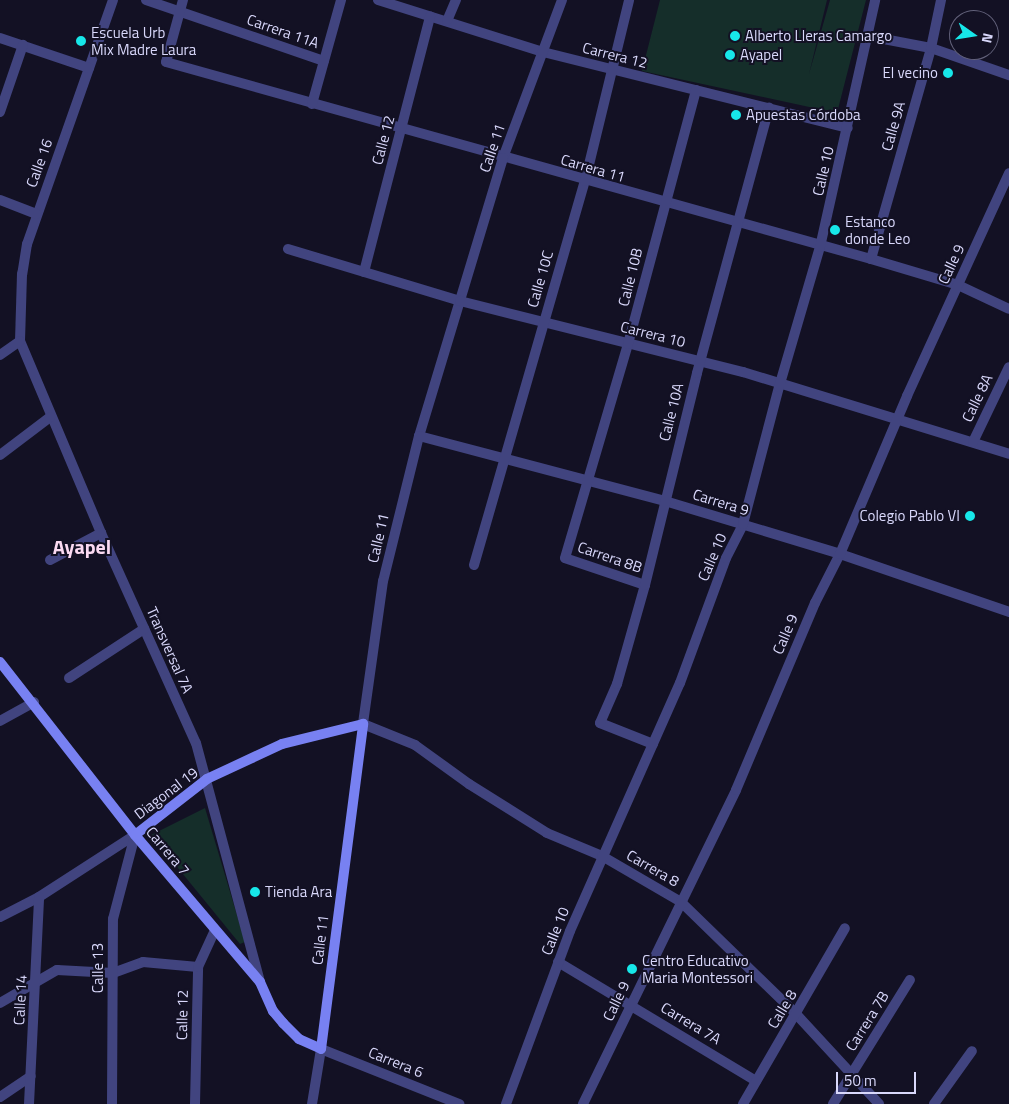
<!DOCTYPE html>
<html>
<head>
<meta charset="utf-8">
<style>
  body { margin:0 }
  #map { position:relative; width:1009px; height:1104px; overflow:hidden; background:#131124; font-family:"Titillium Web",sans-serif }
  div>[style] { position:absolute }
  .green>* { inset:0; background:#152e2a }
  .minor>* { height:10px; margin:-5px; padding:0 5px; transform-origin:5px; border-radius:5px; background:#41447f }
  .secondary>* { height:10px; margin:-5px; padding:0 5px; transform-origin:5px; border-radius:5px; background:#7881f2 }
  .dots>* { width:14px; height:14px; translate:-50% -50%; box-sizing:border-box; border:2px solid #131124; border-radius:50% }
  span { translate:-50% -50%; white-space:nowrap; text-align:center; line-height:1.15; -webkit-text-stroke:4px #131124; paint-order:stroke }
  .street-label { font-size:15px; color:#d9d8fb }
  .poi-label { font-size:15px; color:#d9d8fb }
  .left { translate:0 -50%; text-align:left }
  .right { translate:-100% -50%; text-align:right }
  .district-label { font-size:20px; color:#fbdaf2; font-weight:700 }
  .north { position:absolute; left:949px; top:10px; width:50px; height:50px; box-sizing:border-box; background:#131124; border:1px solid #62617a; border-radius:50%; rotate:103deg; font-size:14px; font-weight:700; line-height:20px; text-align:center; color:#d9d8fb }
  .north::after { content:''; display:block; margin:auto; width:18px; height:22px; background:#17e7e9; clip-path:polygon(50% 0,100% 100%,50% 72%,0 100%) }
  .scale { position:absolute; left:836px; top:1072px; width:80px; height:22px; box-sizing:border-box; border:2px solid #d9d8fb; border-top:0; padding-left:6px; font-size:15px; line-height:18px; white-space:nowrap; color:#d9d8fb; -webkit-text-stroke:4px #131124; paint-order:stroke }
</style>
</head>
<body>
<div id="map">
  <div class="green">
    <i style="clip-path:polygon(660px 0,827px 0,809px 74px,830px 0,866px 0,837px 113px,642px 71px)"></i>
    <i style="clip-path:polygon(205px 808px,245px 942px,240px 944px,151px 835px)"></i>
  </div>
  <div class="minor">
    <i style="left:113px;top:0;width:259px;rotate:109.4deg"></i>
    <i style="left:27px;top:244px;width:30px;rotate:99deg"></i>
    <i style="left:22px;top:274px;width:67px;rotate:91.7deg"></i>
    <i style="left:20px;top:341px;width:208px;rotate:67.1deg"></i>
    <i style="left:101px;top:533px;width:230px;rotate:65.7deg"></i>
    <i style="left:196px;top:743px;width:247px;rotate:75deg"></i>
    <i style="left:146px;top:0;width:188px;rotate:18.9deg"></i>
    <i style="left:183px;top:0;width:64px;rotate:105.3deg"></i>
    <i style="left:166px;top:62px;width:732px;rotate:15.61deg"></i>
    <i style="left:871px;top:259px;width:91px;rotate:16.6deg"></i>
    <i style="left:958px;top:285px;width:56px;rotate:25.2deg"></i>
    <i style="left:378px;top:0;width:173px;rotate:17.5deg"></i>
    <i style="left:543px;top:52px;width:314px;rotate:14deg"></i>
    <i style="left:562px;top:0;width:169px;rotate:110.5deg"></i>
    <i style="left:503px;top:158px;width:290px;rotate:106.8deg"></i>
    <i style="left:419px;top:436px;width:149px;rotate:103.9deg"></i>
    <i style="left:383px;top:581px;width:144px;rotate:98deg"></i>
    <i style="left:363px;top:724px;width:56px;rotate:22deg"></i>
    <i style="left:415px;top:745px;width:67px;rotate:35.8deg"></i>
    <i style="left:469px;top:784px;width:92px;rotate:32.1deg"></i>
    <i style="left:547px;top:833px;width:60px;rotate:22.7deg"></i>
    <i style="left:602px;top:856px;width:91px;rotate:30.2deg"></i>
    <i style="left:681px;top:902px;width:162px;rotate:44.2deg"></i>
    <i style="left:797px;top:1015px;width:121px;rotate:47.3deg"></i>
    <i style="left:447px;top:21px;width:23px;rotate:-67deg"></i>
    <i style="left:868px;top:36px;width:64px;rotate:10.8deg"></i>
    <i style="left:931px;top:48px;width:83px;rotate:19.1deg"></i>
    <i style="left:0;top:38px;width:94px;rotate:18.6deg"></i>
    <i style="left:312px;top:104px;width:108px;rotate:-74.4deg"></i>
    <i style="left:0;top:112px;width:71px;rotate:-71.1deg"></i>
    <i style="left:0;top:200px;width:39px;rotate:21deg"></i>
    <i style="left:288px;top:249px;width:180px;rotate:16.8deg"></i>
    <i style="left:460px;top:301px;width:292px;rotate:14.1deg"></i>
    <i style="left:743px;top:372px;width:278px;rotate:17.1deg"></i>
    <i style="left:871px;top:259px;width:219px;rotate:-74.1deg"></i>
    <i style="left:931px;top:48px;width:49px;rotate:-78.2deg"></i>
    <i style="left:364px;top:272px;width:264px;rotate:-75.5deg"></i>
    <i style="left:0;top:355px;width:24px;rotate:-35deg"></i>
    <i style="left:419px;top:436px;width:254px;rotate:14.8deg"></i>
    <i style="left:665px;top:501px;width:183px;rotate:16.8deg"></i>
    <i style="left:840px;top:554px;width:179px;rotate:18.9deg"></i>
    <i style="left:973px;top:442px;width:83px;rotate:-64.4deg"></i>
    <i style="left:0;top:455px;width:63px;rotate:-37.2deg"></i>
    <i style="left:50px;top:560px;width:58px;rotate:-27.9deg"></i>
    <i style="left:474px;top:565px;width:400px;rotate:-73.9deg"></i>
    <i style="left:585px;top:181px;width:186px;rotate:-76.3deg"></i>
    <i style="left:645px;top:585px;width:84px;rotate:-161.4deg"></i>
    <i style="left:565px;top:558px;width:223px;rotate:-73.6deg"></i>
    <i style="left:628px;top:344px;width:263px;rotate:-75deg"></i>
    <i style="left:69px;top:678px;width:90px;rotate:-33.2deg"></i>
    <i style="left:0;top:721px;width:39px;rotate:-29deg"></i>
    <i style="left:653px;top:744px;width:57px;rotate:-158.4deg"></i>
    <i style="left:600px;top:723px;width:43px;rotate:-66.4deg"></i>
    <i style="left:617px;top:684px;width:103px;rotate:-74.2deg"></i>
    <i style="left:645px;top:585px;width:218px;rotate:-76.2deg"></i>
    <i style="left:697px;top:373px;width:275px;rotate:-74.8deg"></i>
    <i style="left:0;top:917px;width:44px;rotate:-27.1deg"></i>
    <i style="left:39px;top:897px;width:114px;rotate:-32.9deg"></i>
    <i style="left:558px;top:962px;width:231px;rotate:31deg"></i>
    <i style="left:0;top:1003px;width:66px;rotate:-30.1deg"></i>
    <i style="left:57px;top:970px;width:56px;rotate:3.1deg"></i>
    <i style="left:113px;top:973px;width:32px;rotate:-20deg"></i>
    <i style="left:143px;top:962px;width:55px;rotate:5.2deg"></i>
    <i style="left:0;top:1097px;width:37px;rotate:-34deg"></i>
    <i style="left:29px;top:1104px;width:207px;rotate:-87.2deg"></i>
    <i style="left:112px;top:1104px;width:185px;rotate:-89.7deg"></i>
    <i style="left:113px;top:919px;width:87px;rotate:-75.3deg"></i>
    <i style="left:195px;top:1104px;width:137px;rotate:-88.7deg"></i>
    <i style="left:198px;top:967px;width:41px;rotate:-65.3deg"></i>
    <i style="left:312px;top:1104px;width:56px;rotate:-80.7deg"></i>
    <i style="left:321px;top:1049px;width:149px;rotate:21.7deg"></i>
    <i style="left:506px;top:1104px;width:184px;rotate:-69.7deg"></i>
    <i style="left:570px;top:931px;width:271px;rotate:-66.1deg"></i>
    <i style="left:680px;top:683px;width:133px;rotate:-69.8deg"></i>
    <i style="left:726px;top:558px;width:38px;rotate:-63deg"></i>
    <i style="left:743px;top:524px;width:142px;rotate:-75.3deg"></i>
    <i style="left:779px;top:387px;width:146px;rotate:-73.7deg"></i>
    <i style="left:820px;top:247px;width:253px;rotate:-77.4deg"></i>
    <i style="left:583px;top:1104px;width:349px;rotate:-64deg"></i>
    <i style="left:736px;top:790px;width:203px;rotate:-67.1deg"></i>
    <i style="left:815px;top:603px;width:55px;rotate:-63deg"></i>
    <i style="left:840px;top:554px;width:172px;rotate:-67deg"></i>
    <i style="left:907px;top:396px;width:245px;rotate:-65.4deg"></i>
    <i style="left:743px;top:1104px;width:203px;rotate:-59.9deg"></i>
    <i style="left:833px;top:1104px;width:146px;rotate:-58.2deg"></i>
    <i style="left:934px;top:1104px;width:65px;rotate:-54.4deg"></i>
  </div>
  <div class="secondary">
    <i style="left:0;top:662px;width:219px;rotate:52deg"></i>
    <i style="left:135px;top:835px;width:193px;rotate:49.6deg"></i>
    <i style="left:260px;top:982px;width:32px;rotate:66deg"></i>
    <i style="left:273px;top:1011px;width:16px;rotate:50deg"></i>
    <i style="left:283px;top:1023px;width:23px;rotate:45deg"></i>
    <i style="left:299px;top:1039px;width:24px;rotate:24deg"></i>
    <i style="left:321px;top:1049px;width:328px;rotate:-82.6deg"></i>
    <i style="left:363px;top:724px;width:83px;rotate:166.1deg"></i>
    <i style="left:282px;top:744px;width:83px;rotate:155deg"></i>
    <i style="left:207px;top:779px;width:91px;rotate:142.1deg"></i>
  </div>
  <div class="dots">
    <i style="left:735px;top:36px;background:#17e7e9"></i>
    <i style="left:81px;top:41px;background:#17e7e9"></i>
    <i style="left:730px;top:55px;background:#17e7e9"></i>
    <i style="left:948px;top:73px;background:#17e7e9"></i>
    <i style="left:736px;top:115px;background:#17e7e9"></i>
    <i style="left:835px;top:230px;background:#17e7e9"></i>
    <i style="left:970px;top:516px;background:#17e7e9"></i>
    <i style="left:255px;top:892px;background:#17e7e9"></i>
    <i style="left:632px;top:969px;background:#17e7e9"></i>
  </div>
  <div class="street-label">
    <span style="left:283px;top:31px;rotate:19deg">Carrera 11A</span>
    <span style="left:615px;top:55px;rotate:14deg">Carrera 12</span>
    <span style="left:893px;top:126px;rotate:-74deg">Calle 9A</span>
    <span style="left:383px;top:140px;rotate:-75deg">Calle 12</span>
    <span style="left:492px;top:148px;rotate:-71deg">Calle 11</span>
    <span style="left:39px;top:163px;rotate:-70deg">Calle 16</span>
    <span style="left:593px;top:168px;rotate:16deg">Carrera 11</span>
    <span style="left:823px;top:171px;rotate:-77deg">Calle 10</span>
    <span style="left:951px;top:264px;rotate:-65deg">Calle 9</span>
    <span style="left:630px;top:277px;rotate:-76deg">Calle 10B</span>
    <span style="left:540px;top:279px;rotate:-74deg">Calle 10C</span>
    <span style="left:653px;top:334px;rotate:14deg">Carrera 10</span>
    <span style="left:977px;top:398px;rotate:-64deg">Calle 8A</span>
    <span style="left:671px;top:412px;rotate:-76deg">Calle 10A</span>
    <span style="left:721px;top:502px;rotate:17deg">Carrera 9</span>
    <span style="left:378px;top:538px;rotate:-77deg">Calle 11</span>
    <span style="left:610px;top:557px;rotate:19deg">Carrera 8B</span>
    <span style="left:712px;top:557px;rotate:-67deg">Calle 10</span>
    <span style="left:785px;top:634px;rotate:-67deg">Calle 9</span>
    <span style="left:170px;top:650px;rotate:66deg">Transversal 7A</span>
    <span style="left:166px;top:793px;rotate:-37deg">Diagonal 19</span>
    <span style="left:168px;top:851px;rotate:50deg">Carrera 7</span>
    <span style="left:653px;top:868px;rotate:30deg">Carrera 8</span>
    <span style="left:555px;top:931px;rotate:-68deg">Calle 10</span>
    <span style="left:320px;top:940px;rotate:-83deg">Calle 11</span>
    <span style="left:98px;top:968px;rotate:-90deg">Calle 13</span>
    <span style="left:20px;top:1000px;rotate:-87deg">Calle 14</span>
    <span style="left:616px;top:1001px;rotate:-64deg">Calle 9</span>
    <span style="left:782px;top:1009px;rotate:-59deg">Calle 8</span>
    <span style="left:182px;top:1015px;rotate:-89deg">Calle 12</span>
    <span style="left:867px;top:1021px;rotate:-58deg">Carrera 7B</span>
    <span style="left:691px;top:1023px;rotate:31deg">Carrera 7A</span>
    <span style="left:396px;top:1062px;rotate:22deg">Carrera 6</span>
  </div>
  <div class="poi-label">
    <span class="left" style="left:91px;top:41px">Escuela Urb<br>Mix Madre Laura</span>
    <span class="left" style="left:745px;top:36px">Alberto Lleras Camargo</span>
    <span class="left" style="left:740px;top:55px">Ayapel</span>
    <span class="right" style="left:938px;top:73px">El vecino</span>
    <span class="left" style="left:746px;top:115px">Apuestas Córdoba</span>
    <span class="left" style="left:845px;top:230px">Estanco<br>donde Leo</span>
    <span class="right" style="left:960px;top:516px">Colegio Pablo VI</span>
    <span class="left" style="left:265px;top:892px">Tienda Ara</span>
    <span class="left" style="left:642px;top:969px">Centro Educativo<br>Maria Montessori</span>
  </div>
  <div class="district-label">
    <span style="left:82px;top:546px">Ayapel</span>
  </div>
  <div class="north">N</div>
  <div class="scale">50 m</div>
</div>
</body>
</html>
